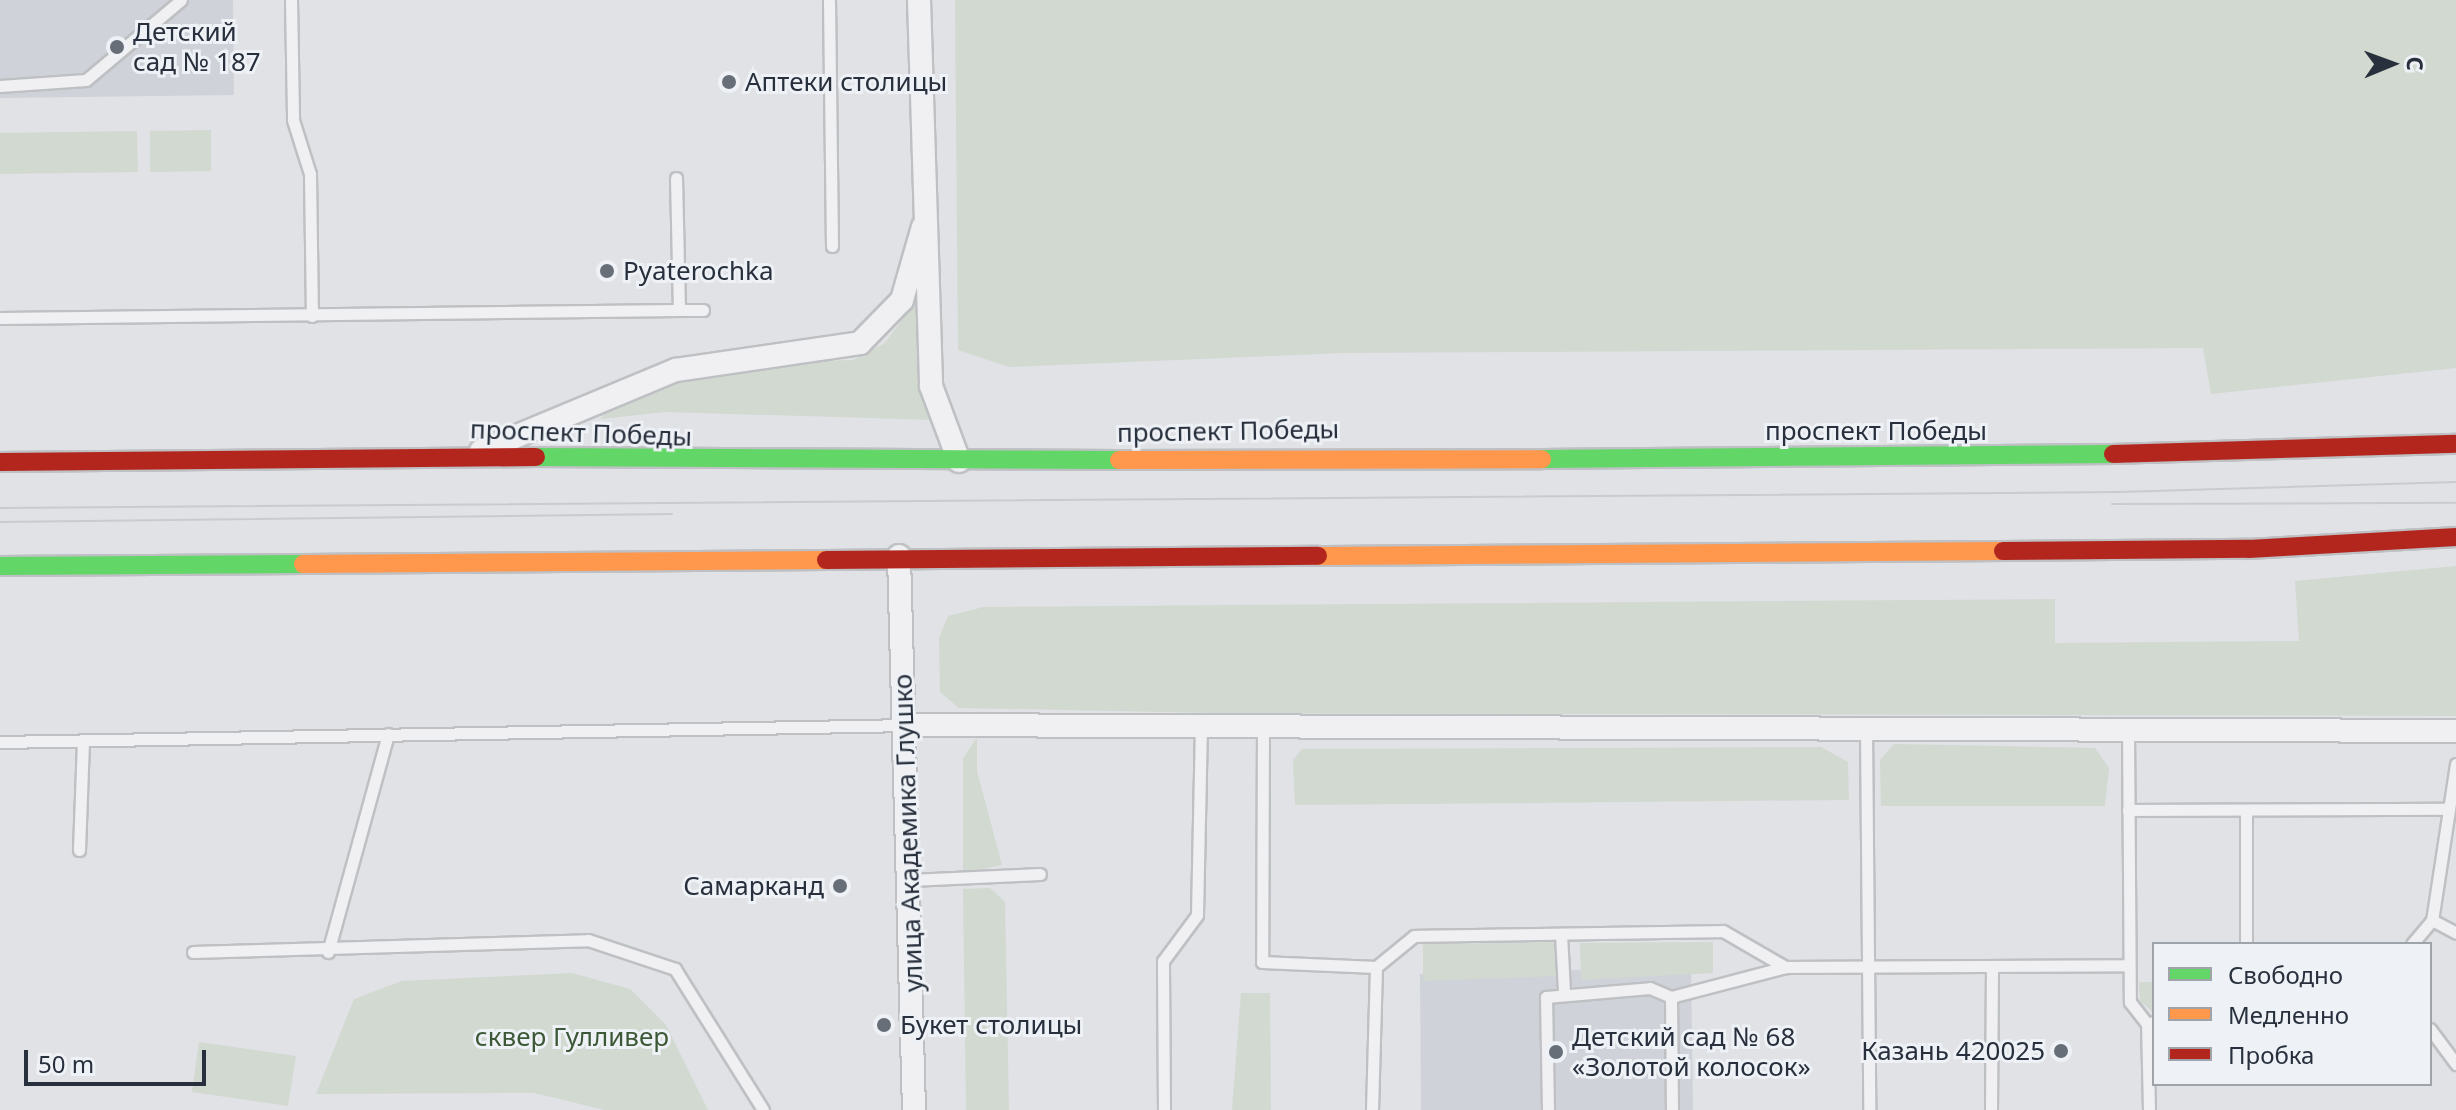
<!DOCTYPE html>
<html>
<head>
<meta charset="utf-8">
<style>
  body { margin:0 }
  #map { position:relative; width:2456px; height:1110px; overflow:hidden; background:#e0e2e5; font-family:"Noto Sans",sans-serif }
  div>[style] { position:absolute }
  .built>* { inset:0; background:#cfd2d8 }
  .green>* { inset:0; background:#d1d9d1 }
  .roads { filter:drop-shadow(2px 0 #bec0c3) drop-shadow(-2px 0 #bec0c3) drop-shadow(0 2px #bec0c3) drop-shadow(0 -2px #bec0c3) }
  .lane>* { height:11px; margin:-5.5px; padding:0 5.5px; transform-origin:5.5px; border-radius:5.5px; background:#f0f0f2 }
  .street>* { height:22px; margin:-11px; padding:0 11px; transform-origin:11px; border-radius:11px; background:#f0f0f2 }
  .fast>* { height:18px; margin:-9px; padding:0 9px; transform-origin:9px; border-radius:9px; background:#63d668 }
  .slow>* { height:18px; margin:-9px; padding:0 9px; transform-origin:9px; border-radius:9px; background:#ff974d }
  .jam>* { height:18px; margin:-9px; padding:0 9px; transform-origin:9px; border-radius:9px; background:#b3261e }
  .tram>* { height:2px; margin:-1px; padding:0 1px; transform-origin:1px; border-radius:1px; background:#c9cbcd }
  .dots>* { width:22px; height:22px; translate:-50% -50%; box-sizing:border-box; border:4px solid #eef1f5; border-radius:50% }
  span { translate:-50% -50%; white-space:nowrap; text-align:center; line-height:1.15; -webkit-text-stroke:6px #eef1f5; paint-order:stroke }
  .poi-label { font-size:26px; color:#28303d }
  .left { translate:0 -50%; text-align:left }
  .right { translate:-100% -50%; text-align:right }
  .street-label { font-size:26px; color:#28303d }
  .park-label { font-size:26px; color:#3d5836 }
  .legend { position:absolute; left:2152px; top:942px; width:280px; height:144px; box-sizing:border-box; background:#eef1f5; border:2px solid #9fa4ab; margin:0; padding:10px 14px; list-style:none; font-size:24px; color:#28303d }
  .legend li { display:flex; align-items:center; gap:16px; height:40px }
  .legend b { width:40px; border:2px solid #9fa4ab }
  .north { position:absolute; left:2352px; top:24px; width:80px; height:80px; -webkit-text-stroke:6px #eef1f5; paint-order:stroke; rotate:89deg; font-size:22px; font-weight:700; line-height:32px; text-align:center; color:#28303d }
  .north::after { content:''; display:block; margin:auto; width:28px; height:36px; background:#28303d; clip-path:polygon(50% 0,100% 100%,50% 72%,0 100%) }
  .scale { position:absolute; left:24px; top:1050px; width:182px; height:36px; box-sizing:border-box; border:4px solid #28303d; border-top:0; padding-left:10px; font-size:24px; line-height:28px; white-space:nowrap; color:#28303d; -webkit-text-stroke:6px #eef1f5; paint-order:stroke }
</style>
</head>
<body>
<div id="map">
  <div class="built">
    <i style="clip-path:polygon(0 0,233px 0,234px 95px,0 98px)"></i>
    <i style="clip-path:polygon(1691px 967px,1693px 1110px,1421px 1110px,1420px 974px)"></i>
  </div>
  <div class="green">
    <i style="clip-path:polygon(955px 0,2456px 0,2456px 368px,2211px 394px,2203px 348px,1343px 353px,1009px 367px,958px 350px)"></i>
    <i style="clip-path:polygon(211px 130px,211px 171px,150px 172px,150px 131px)"></i>
    <i style="clip-path:polygon(137px 131px,138px 172px,0 174px,0 133px)"></i>
    <i style="clip-path:polygon(917px 299px,936px 420px,665px 412px,601px 419px,610px 404px,653px 384px,757px 363px,853px 360px,885px 343px)"></i>
    <i style="clip-path:polygon(2456px 566px,2456px 716px,1215px 713px,959px 708px,940px 692px,939px 638px,948px 616px,983px 607px,2055px 599px,2055px 643px,2299px 641px,2295px 581px)"></i>
    <i style="clip-path:polygon(977px 737px,977px 771px,1002px 865px,963px 873px,963px 759px)"></i>
    <i style="clip-path:polygon(1894px 744px,2095px 748px,2109px 768px,2105px 806px,1881px 806px,1880px 760px)"></i>
    <i style="clip-path:polygon(1821px 747px,1848px 762px,1849px 800px,1295px 805px,1293px 760px,1302px 749px)"></i>
    <i style="clip-path:polygon(990px 888px,1005px 902px,1009px 1110px,966px 1110px,963px 889px)"></i>
    <i style="clip-path:polygon(1559px 942px,1560px 976px,1423px 981px,1423px 944px)"></i>
    <i style="clip-path:polygon(1713px 942px,1713px 973px,1581px 980px,1580px 943px)"></i>
    <i style="clip-path:polygon(572px 973px,630px 989px,666px 1025px,708px 1110px,605px 1110px,534px 1093px,316px 1094px,354px 999px,402px 981px)"></i>
    <i style="clip-path:polygon(2139px 982px,2154px 982px,2154px 1013px,2140px 1001px)"></i>
    <i style="clip-path:polygon(1241px 993px,1270px 993px,1271px 1110px,1232px 1110px)"></i>
    <i style="clip-path:polygon(199px 1042px,296px 1056px,288px 1106px,192px 1092px)"></i>
  </div>
  <div class="roads">
    <div class="lane">
      <i style="left:291px;top:0;width:120px;rotate:89deg"></i>
      <i style="left:293px;top:120px;width:57px;rotate:72.5deg"></i>
      <i style="left:310px;top:174px;width:142px;rotate:89.2deg"></i>
      <i style="left:829px;top:0;width:246px;rotate:89.3deg"></i>
      <i style="left:0;top:86px;width:86px;rotate:-4deg"></i>
      <i style="left:86px;top:80px;width:124px;rotate:-40.1deg"></i>
      <i style="left:679px;top:310px;width:24px"></i>
      <i style="left:0;top:318px;width:679px;rotate:-0.68deg"></i>
      <i style="left:679px;top:310px;width:132px;rotate:-91.3deg"></i>
      <i style="left:1263px;top:727px;width:235px;rotate:90.2deg"></i>
      <i style="left:1262px;top:962px;width:114px;rotate:2.5deg"></i>
      <i style="left:1376px;top:967px;width:49px;rotate:-39.2deg"></i>
      <i style="left:1414px;top:936px;width:309px;rotate:-0.9deg"></i>
      <i style="left:1723px;top:931px;width:72px;rotate:30.1deg"></i>
      <i style="left:1785px;top:967px;width:343px;rotate:-0.3deg"></i>
      <i style="left:1866px;top:729px;width:381px;rotate:89.5deg"></i>
      <i style="left:2128px;top:730px;width:272px;rotate:89.6deg"></i>
      <i style="left:2130px;top:1002px;width:28px;rotate:52deg"></i>
      <i style="left:0;top:742px;width:906px;rotate:-1.07deg"></i>
      <i style="left:2456px;top:764px;width:158px;rotate:98.7deg"></i>
      <i style="left:2432px;top:920px;width:27px;rotate:28deg"></i>
      <i style="left:2128px;top:810px;width:321px;rotate:-0.2deg"></i>
      <i style="left:79px;top:850px;width:110px;rotate:-87.9deg"></i>
      <i style="left:910px;top:880px;width:130px;rotate:-2.6deg"></i>
      <i style="left:1561px;top:934px;width:57px;rotate:87deg"></i>
      <i style="left:2246px;top:944px;width:134px;rotate:-90deg"></i>
      <i style="left:2412px;top:944px;width:31px;rotate:-50deg"></i>
      <i style="left:193px;top:952px;width:395px;rotate:-1.7deg"></i>
      <i style="left:588px;top:940px;width:92px;rotate:18.4deg"></i>
      <i style="left:675px;top:969px;width:166px;rotate:58deg"></i>
      <i style="left:328px;top:952px;width:226px;rotate:-74.6deg"></i>
      <i style="left:1671px;top:997px;width:118px;rotate:-14.7deg"></i>
      <i style="left:2430px;top:1029px;width:44px;rotate:53.4deg"></i>
      <i style="left:1164px;top:1110px;width:149px;rotate:-90.4deg"></i>
      <i style="left:1163px;top:961px;width:57px;rotate:-53.5deg"></i>
      <i style="left:1197px;top:915px;width:189px;rotate:-88.8deg"></i>
      <i style="left:1372px;top:1110px;width:143px;rotate:-88.4deg"></i>
      <i style="left:1548px;top:1110px;width:113px;rotate:-91deg"></i>
      <i style="left:1546px;top:997px;width:104px;rotate:-4.9deg"></i>
      <i style="left:1650px;top:988px;width:23px;rotate:23deg"></i>
      <i style="left:1671px;top:997px;width:113px;rotate:89.5deg"></i>
      <i style="left:1991px;top:1110px;width:143px;rotate:-89.6deg"></i>
      <i style="left:2149px;top:1110px;width:86px;rotate:-91.3deg"></i>
      <i style="left:2147px;top:1024px;width:6px;rotate:-18deg"></i>
    </div>
    <div class="street">
      <i style="left:919px;top:0;width:386px;rotate:88.2deg"></i>
      <i style="left:931px;top:386px;width:80px;rotate:69.5deg"></i>
      <i style="left:481px;top:451px;width:211px;rotate:-22.6deg"></i>
      <i style="left:676px;top:370px;width:186px;rotate:-8.3deg"></i>
      <i style="left:860px;top:343px;width:60px;rotate:-45.7deg"></i>
      <i style="left:902px;top:300px;width:76px;rotate:-74deg"></i>
      <i style="left:899px;top:556px;width:554px;rotate:88.45deg"></i>
      <i style="left:906px;top:725px;width:1550px;rotate:0.22deg"></i>
    </div>
    <div class="fast">
      <i style="left:536px;top:457px;width:583px;rotate:0.29deg"></i>
      <i style="left:1542px;top:459px;width:571px;rotate:-0.5deg"></i>
      <i style="left:0;top:566px;width:303px;rotate:-0.4deg"></i>
    </div>
    <div class="slow">
      <i style="left:1119px;top:460px;width:423px;rotate:-0.1deg"></i>
      <i style="left:1318px;top:556px;width:685px;rotate:-0.42deg"></i>
      <i style="left:303px;top:564px;width:523px;rotate:-0.44deg"></i>
    </div>
    <div class="jam">
      <i style="left:2113px;top:454px;width:343px;rotate:-1.7deg"></i>
      <i style="left:0;top:462px;width:536px;rotate:-0.53deg"></i>
      <i style="left:2003px;top:551px;width:246px;rotate:-0.5deg"></i>
      <i style="left:2249px;top:549px;width:207px;rotate:-3.3deg"></i>
      <i style="left:826px;top:560px;width:492px;rotate:-0.5deg"></i>
    </div>
  </div>
  <div class="tram">
    <i style="left:2112px;top:504px;width:344px;rotate:-0.2deg"></i>
    <i style="left:0;top:508px;width:2119px;rotate:-0.43deg"></i>
    <i style="left:2119px;top:492px;width:337px;rotate:-1.7deg"></i>
    <i style="left:0;top:522px;width:672px;rotate:-0.68deg"></i>
  </div>
  <div class="dots">
    <i style="left:117px;top:47px;background:#686e78"></i>
    <i style="left:729px;top:82px;background:#686e78"></i>
    <i style="left:607px;top:271px;background:#686e78"></i>
    <i style="left:840px;top:886px;background:#686e78"></i>
    <i style="left:884px;top:1025px;background:#686e78"></i>
    <i style="left:2061px;top:1051px;background:#686e78"></i>
    <i style="left:1556px;top:1052px;background:#686e78"></i>
  </div>
  <div class="poi-label">
    <span class="left" style="left:133px;top:47px">Детский<br>сад № 187</span>
    <span class="left" style="left:745px;top:82px">Аптеки столицы</span>
    <span class="left" style="left:623px;top:271px">Pyaterochka</span>
    <span class="right" style="left:824px;top:886px">Самарканд</span>
    <span class="left" style="left:900px;top:1025px">Букет столицы</span>
    <span class="left" style="left:1572px;top:1052px">Детский сад № 68<br>«Золотой колосок»</span>
    <span class="right" style="left:2045px;top:1051px">Казань 420025</span>
  </div>
  <div class="street-label">
    <span style="left:1228px;top:431px;rotate:-1deg">проспект Победы</span>
    <span style="left:1876px;top:431px">проспект Победы</span>
    <span style="left:581px;top:433px;rotate:2deg">проспект Победы</span>
    <span style="left:908px;top:833px;rotate:-92deg">улица Академика Глушко</span>
  </div>
  <div class="park-label">
    <span style="left:572px;top:1037px">сквер Гулливер</span>
  </div>
  <ul class="legend">
  <li><b style="height:10px;background:#63d668"></b>Свободно</li>
  <li><b style="height:10px;background:#ff974d"></b>Медленно</li>
  <li><b style="height:10px;background:#b3261e"></b>Пробка</li>
  </ul>
  <div class="north">С</div>
  <div class="scale">50 m</div>
</div>
</body>
</html>
